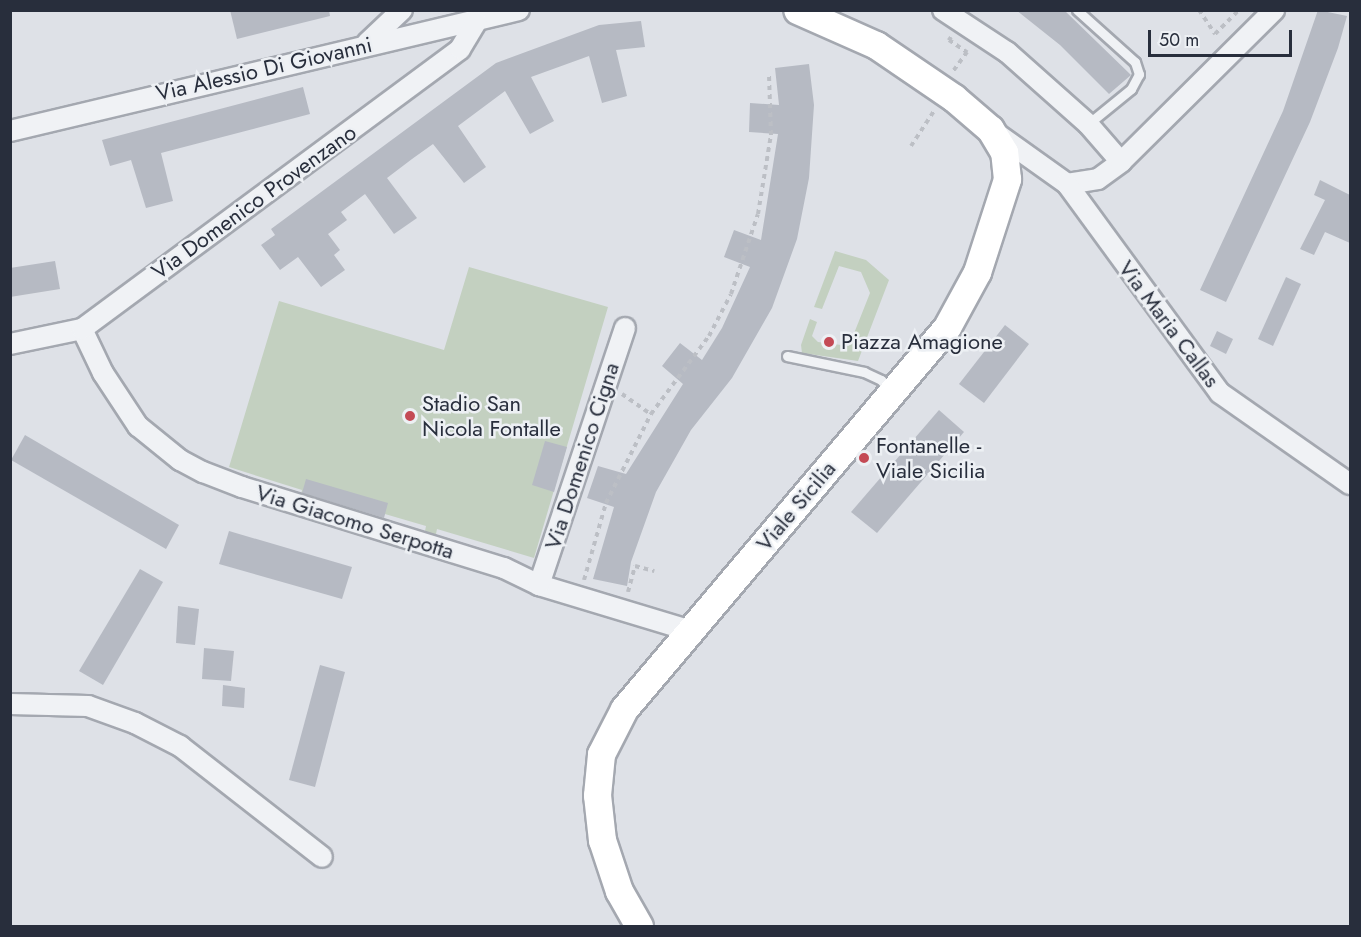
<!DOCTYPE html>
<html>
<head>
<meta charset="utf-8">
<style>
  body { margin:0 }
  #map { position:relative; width:1361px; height:937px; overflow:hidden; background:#dee1e7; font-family:Jost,sans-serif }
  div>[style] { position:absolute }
  .green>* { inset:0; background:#c3d0c0 }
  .building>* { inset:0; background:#b6bac3 }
  .path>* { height:4px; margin-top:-2px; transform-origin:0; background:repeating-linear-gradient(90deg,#bcbfc5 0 4.5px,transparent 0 9px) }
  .roads { filter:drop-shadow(2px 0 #a4a8b0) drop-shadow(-2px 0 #a4a8b0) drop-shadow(0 2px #a4a8b0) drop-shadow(0 -2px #a4a8b0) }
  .lane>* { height:9px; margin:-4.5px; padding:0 4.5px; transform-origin:4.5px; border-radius:4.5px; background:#f0f2f5 }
  .street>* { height:20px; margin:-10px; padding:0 10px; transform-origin:10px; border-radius:10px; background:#f0f2f5 }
  .secondary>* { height:27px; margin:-13.5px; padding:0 13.5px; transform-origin:13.5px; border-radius:13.5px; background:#fff }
  .dots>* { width:16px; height:16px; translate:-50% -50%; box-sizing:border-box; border:3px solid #edf0f4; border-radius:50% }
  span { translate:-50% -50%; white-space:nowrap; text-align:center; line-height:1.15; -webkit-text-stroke:5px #edf0f4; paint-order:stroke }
  .street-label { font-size:22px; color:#282e3c }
  .poi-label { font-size:22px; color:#282e3c }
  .left { translate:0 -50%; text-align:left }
  .frame { position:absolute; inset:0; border:12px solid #282e3c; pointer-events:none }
  .scale { position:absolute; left:1148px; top:30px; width:144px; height:27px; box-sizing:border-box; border:3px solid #282e3c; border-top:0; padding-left:8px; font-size:18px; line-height:21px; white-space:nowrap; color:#282e3c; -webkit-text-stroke:4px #edf0f4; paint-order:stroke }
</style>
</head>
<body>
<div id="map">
  <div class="green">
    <i style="clip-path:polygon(835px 251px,866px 260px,889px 280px,858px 361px,802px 353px,801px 345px,810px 319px,817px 322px,812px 336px,818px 342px,849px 346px,870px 293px,861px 272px,839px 266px,822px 309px,814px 307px)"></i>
    <i style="clip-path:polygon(469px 267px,608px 307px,534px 558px,437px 529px,435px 539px,424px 536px,426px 526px,313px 493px,311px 502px,300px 499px,302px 490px,229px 467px,279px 301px,444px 350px)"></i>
  </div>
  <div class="building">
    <i style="clip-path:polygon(230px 10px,329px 10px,330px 16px,237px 39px)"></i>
    <i style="clip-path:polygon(1016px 10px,1064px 10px,1131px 75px,1109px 94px,1060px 45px)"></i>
    <i style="clip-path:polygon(1318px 10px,1347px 16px,1338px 48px,1310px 122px,1226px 302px,1200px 290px,1283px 111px)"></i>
    <i style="clip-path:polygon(641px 21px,645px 47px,616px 50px,627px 96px,602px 103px,589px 56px,531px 77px,554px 121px,530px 134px,505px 91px,458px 126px,486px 167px,464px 183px,433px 144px,412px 159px,387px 178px,417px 218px,394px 234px,365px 194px,341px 212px,347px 220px,328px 234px,340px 250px,334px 255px,345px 270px,321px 287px,298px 257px,280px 270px,261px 245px,275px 235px,271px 229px,496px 63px,599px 25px)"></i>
    <i style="clip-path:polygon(809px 64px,814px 105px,809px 178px,797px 239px,772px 308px,732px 378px,691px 430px,656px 492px,631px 562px,627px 586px,593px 579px,614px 507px,587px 498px,598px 466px,626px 474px,683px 384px,662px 366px,680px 343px,702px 360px,722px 328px,750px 267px,724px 257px,734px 230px,761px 240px,778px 134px,749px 132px,750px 103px,779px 105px,775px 68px)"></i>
    <i style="clip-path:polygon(303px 87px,310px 114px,161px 153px,173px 201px,146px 208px,131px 160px,110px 166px,102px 140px)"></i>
    <i style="clip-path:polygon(1320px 180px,1350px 195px,1350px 243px,1325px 232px,1314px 255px,1300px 249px,1325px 200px,1314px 195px)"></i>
    <i style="clip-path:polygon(55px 261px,60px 289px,10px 297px,10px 268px)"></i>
    <i style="clip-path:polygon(1286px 277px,1301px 284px,1273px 346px,1258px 339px)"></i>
    <i style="clip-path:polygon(1005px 325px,1029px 344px,984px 403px,959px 384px)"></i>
    <i style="clip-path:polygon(1217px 331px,1233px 339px,1226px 354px,1210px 346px)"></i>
    <i style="clip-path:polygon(939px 410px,964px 432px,877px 533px,851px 512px)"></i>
    <i style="clip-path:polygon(25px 435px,179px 525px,166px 549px,11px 460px)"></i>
    <i style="clip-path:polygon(545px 441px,567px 447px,554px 492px,532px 485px)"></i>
    <i style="clip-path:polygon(306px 479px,388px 503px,384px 518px,302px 493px)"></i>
    <i style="clip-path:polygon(229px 531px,352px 567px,342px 599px,219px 564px)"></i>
    <i style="clip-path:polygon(140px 569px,163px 582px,103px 685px,79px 671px)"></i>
    <i style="clip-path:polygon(178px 606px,199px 609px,195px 645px,176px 643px)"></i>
    <i style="clip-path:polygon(204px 648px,234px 651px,231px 681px,202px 679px)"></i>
    <i style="clip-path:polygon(320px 665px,345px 672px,315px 787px,289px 780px)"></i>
    <i style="clip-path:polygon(223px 685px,245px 688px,244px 708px,222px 706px)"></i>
  </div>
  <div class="path">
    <i style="left:1199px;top:10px;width:29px;rotate:56deg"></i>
    <i style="left:1215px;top:34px;width:34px;rotate:-45deg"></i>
    <i style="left:951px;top:37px;width:4px;rotate:124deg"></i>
    <i style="left:949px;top:40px;width:22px;rotate:34deg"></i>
    <i style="left:967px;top:52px;width:24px;rotate:126deg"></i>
    <i style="left:911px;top:146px;width:42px;rotate:-56.7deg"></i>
    <i style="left:622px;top:394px;width:35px;rotate:35deg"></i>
    <i style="left:584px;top:580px;width:80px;rotate:-74.1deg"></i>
    <i style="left:606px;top:503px;width:100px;rotate:-63.2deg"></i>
    <i style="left:651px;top:414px;width:97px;rotate:-53.4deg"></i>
    <i style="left:709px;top:336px;width:47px;rotate:-62.4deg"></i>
    <i style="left:731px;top:294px;width:84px;rotate:-71.4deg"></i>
    <i style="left:758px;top:214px;width:80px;rotate:-80.7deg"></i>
    <i style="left:771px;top:135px;width:61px;rotate:-91.9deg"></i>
    <i style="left:628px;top:592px;width:27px;rotate:-75deg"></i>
    <i style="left:635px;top:566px;width:20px;rotate:15deg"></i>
  </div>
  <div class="roads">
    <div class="lane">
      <i style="left:1077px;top:10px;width:78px;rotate:41.9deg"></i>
      <i style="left:1135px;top:62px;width:13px;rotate:72deg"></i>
      <i style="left:1139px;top:74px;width:17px;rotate:118deg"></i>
      <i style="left:1131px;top:89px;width:55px;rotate:140.9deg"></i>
      <i style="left:787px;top:356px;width:79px;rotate:11.7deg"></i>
      <i style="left:864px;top:372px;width:19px;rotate:25deg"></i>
      <i style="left:881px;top:380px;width:15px;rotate:48deg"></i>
    </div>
    <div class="street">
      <i style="left:943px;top:10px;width:77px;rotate:33.3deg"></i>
      <i style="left:1007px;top:52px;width:108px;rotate:41.6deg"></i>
      <i style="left:1088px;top:124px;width:50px;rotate:49deg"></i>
      <i style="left:367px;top:43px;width:48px;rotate:-43.3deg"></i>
      <i style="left:10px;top:131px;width:523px;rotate:-13.37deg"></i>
      <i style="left:997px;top:134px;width:86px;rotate:35.5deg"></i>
      <i style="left:1067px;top:184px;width:31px;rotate:-9deg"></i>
      <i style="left:1098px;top:179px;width:29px;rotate:-36deg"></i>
      <i style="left:1121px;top:162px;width:216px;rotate:-44.8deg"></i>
      <i style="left:1067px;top:184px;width:259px;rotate:53.8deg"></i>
      <i style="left:1220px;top:393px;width:159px;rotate:35deg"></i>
      <i style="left:82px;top:329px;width:49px;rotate:64.5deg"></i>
      <i style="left:103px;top:373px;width:64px;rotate:56.6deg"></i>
      <i style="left:138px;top:426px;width:54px;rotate:39deg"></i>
      <i style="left:180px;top:460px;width:26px;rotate:28deg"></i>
      <i style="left:203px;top:472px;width:42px;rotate:21deg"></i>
      <i style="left:242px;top:487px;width:274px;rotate:17.2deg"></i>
      <i style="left:504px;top:568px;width:39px;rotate:26deg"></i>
      <i style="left:539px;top:585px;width:159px;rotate:16.8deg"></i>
      <i style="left:10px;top:344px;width:74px;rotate:-11.8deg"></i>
      <i style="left:82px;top:329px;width:470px;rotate:-36.5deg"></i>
      <i style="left:460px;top:49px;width:31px;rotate:-59deg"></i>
      <i style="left:539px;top:585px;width:271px;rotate:-71.5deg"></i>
      <i style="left:10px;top:704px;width:78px;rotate:1.5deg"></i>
      <i style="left:88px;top:706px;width:50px;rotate:19.9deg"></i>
      <i style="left:135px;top:723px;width:51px;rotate:27.1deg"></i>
      <i style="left:180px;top:746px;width:180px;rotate:38deg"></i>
    </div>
    <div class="secondary">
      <i style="left:639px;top:926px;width:40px;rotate:-119.7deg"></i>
      <i style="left:619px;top:891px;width:54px;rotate:-108.4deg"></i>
      <i style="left:602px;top:840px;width:45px;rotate:-96.3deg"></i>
      <i style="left:597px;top:795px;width:41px;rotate:-84.4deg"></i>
      <i style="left:601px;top:754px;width:51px;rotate:-62.9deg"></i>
      <i style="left:624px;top:709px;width:500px;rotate:-49.78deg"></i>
      <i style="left:947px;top:327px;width:63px;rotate:-61.4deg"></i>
      <i style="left:977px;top:272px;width:98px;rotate:-72.1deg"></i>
      <i style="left:1007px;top:179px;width:27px;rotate:-96deg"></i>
      <i style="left:1004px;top:152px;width:27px;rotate:-121deg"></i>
      <i style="left:990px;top:129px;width:48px;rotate:-139.3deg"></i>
      <i style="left:954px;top:98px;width:94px;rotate:-145.8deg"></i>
      <i style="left:876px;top:45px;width:86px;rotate:-156.1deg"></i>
    </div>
  </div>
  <div class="dots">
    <i style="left:829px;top:342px;background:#c44a55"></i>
    <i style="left:410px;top:416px;background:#c44a55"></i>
    <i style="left:864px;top:458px;background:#c44a55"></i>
  </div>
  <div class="street-label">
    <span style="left:264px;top:69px;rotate:-13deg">Via Alessio Di Giovanni</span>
    <span style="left:254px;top:202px;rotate:-36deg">Via Domenico Provenzano</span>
    <span style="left:1169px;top:324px;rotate:53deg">Via Maria Callas</span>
    <span style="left:582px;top:456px;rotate:-72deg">Via Domenico Cigna</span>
    <span style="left:796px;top:506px;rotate:-50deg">Viale Sicilia</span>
    <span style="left:355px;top:522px;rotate:17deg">Via Giacomo Serpotta</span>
  </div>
  <div class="poi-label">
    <span class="left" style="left:841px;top:342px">Piazza Amagione</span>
    <span class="left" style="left:422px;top:416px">Stadio San<br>Nicola Fontalle</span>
    <span class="left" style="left:876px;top:458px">Fontanelle -<br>Viale Sicilia</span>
  </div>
  <div class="frame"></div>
  <div class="scale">50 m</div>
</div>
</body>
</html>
